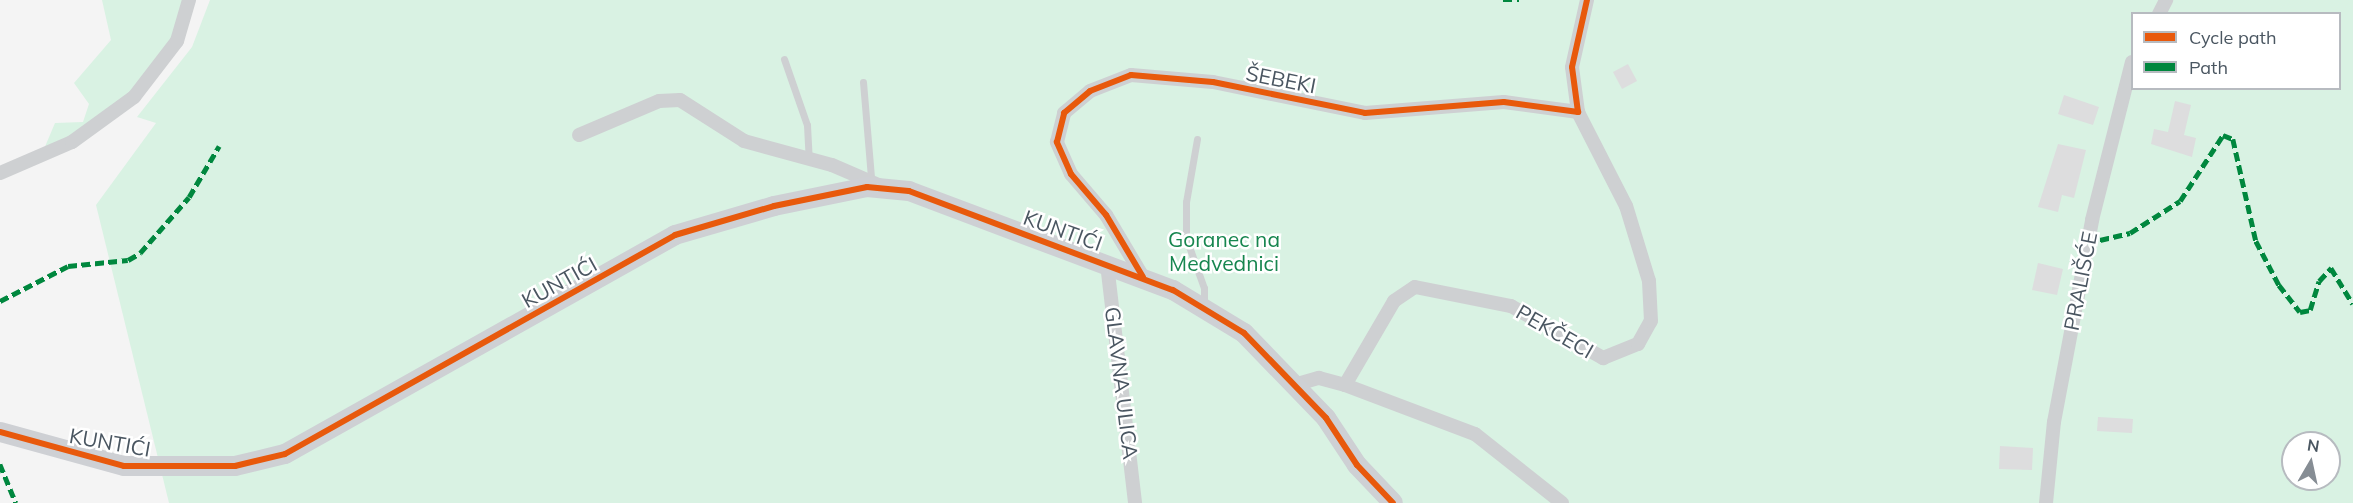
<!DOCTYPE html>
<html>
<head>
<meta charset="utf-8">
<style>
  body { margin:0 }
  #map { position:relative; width:2353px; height:503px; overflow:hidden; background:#f4f4f4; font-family:Mulish,sans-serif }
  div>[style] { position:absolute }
  .green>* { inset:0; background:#d9f2e3 }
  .building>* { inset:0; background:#ddddde }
  .lane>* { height:7px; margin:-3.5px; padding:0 3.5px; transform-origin:3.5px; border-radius:3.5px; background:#ced0d2 }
  .street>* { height:14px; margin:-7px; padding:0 7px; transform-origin:7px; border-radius:7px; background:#ced0d2 }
  .secondary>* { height:20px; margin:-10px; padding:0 10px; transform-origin:10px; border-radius:10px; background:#ced0d4 }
  .quiet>* { height:4.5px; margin-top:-2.25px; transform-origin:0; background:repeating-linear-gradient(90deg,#00873e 0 9px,transparent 0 13.5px) }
  .cycleway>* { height:6px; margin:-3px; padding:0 3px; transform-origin:3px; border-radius:3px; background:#e8590c }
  span { translate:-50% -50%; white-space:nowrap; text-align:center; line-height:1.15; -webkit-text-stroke:5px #fff; paint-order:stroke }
  .street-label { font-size:21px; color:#4a5661 }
  .park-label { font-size:21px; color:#17864f }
  .legend { position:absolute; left:2131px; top:12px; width:210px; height:78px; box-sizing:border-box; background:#fff; border:2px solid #b7bbc0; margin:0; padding:8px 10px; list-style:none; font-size:18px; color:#4a5661 }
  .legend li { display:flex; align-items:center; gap:12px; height:30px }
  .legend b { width:30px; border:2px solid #b7bbc0 }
  .north { position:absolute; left:2281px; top:431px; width:60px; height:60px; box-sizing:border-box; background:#fff; border:2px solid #b7bbc0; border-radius:50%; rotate:9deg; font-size:16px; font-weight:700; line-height:24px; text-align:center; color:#4a5661 }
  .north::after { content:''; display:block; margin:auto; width:21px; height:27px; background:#868d94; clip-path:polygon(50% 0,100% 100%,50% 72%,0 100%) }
</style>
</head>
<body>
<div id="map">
  <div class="green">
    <i style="clip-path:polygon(102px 0,185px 0,176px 38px,131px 95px,90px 132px,44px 149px,55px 123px,83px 122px,89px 104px,74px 83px,111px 40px)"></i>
    <i style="clip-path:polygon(evenodd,210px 0,2353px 0,2353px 503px,169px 503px,96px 205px,156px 123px,137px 117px,192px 47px,210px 0,2132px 14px,2340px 14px,2340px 88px,2132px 88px,2132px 14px,210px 0,2293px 443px,2329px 443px,2329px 479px,2293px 479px,2293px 443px)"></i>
  </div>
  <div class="building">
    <i style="clip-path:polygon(1628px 64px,1637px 81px,1622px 89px,1613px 72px)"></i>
    <i style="clip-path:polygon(2064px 95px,2099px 107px,2093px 125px,2058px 114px)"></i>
    <i style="clip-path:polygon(2175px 101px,2191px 105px,2184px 135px,2196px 138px,2192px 157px,2151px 144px,2154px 129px,2168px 132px)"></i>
    <i style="clip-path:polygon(2058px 144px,2086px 150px,2074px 198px,2062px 195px,2058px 212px,2038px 207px)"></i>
    <i style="clip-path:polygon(2038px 263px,2063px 269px,2057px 295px,2032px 290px)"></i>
    <i style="clip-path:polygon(2098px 417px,2133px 419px,2132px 433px,2097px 431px)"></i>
    <i style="clip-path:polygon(2000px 446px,2033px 448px,2032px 470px,1999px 469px)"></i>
  </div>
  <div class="lane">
    <i style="left:784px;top:59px;width:70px;rotate:70.8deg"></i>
    <i style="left:807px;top:125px;width:35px;rotate:87deg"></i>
    <i style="left:863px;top:82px;width:96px;rotate:85.2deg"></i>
    <i style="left:1197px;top:139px;width:64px;rotate:99.9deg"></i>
    <i style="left:1186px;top:202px;width:36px;rotate:90deg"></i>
    <i style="left:1186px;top:238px;width:53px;rotate:70.2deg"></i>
    <i style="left:1204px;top:288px;width:18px;rotate:90deg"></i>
  </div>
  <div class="street">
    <i style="left:2159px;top:14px;width:16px;rotate:-63deg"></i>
    <i style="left:579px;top:135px;width:87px;rotate:-23deg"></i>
    <i style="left:659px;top:101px;width:21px;rotate:-3deg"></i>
    <i style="left:680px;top:100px;width:76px;rotate:32.6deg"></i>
    <i style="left:744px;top:141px;width:91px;rotate:15.3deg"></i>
    <i style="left:832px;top:165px;width:56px;rotate:23.3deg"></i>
    <i style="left:0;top:173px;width:78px;rotate:-23.3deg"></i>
    <i style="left:72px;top:142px;width:77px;rotate:-36deg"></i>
    <i style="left:134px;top:97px;width:71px;rotate:-52.5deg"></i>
    <i style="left:177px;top:41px;width:43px;rotate:-73.7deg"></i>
    <i style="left:1107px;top:264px;width:241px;rotate:83.3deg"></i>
    <i style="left:1143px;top:277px;width:72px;rotate:-120.8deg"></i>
    <i style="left:1106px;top:215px;width:54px;rotate:-130.5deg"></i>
    <i style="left:1071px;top:174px;width:35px;rotate:-114deg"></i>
    <i style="left:1057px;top:142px;width:30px;rotate:-76deg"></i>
    <i style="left:1064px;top:113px;width:34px;rotate:-40deg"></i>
    <i style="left:1090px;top:91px;width:44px;rotate:-21.3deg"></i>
    <i style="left:1131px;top:75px;width:82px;rotate:4.9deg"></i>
    <i style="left:1213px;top:82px;width:155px;rotate:11.5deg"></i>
    <i style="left:1365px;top:113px;width:139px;rotate:-4.5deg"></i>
    <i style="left:1504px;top:102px;width:75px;rotate:7.7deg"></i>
    <i style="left:1578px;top:112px;width:45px;rotate:-97.6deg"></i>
    <i style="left:1572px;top:67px;width:69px;rotate:-77.4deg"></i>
    <i style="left:1294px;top:385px;width:26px;rotate:-16deg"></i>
    <i style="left:1319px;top:378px;width:27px;rotate:15deg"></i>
    <i style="left:1345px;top:385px;width:139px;rotate:20.7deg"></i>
    <i style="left:1475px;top:434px;width:111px;rotate:38.4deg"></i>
    <i style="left:1345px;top:385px;width:97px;rotate:-59.7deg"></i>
    <i style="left:1394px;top:301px;width:25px;rotate:-34deg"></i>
    <i style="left:1415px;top:287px;width:98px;rotate:11.2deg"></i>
    <i style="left:1511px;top:306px;width:106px;rotate:29.5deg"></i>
    <i style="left:1603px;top:358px;width:38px;rotate:-22deg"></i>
    <i style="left:1638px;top:344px;width:26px;rotate:-61deg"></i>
    <i style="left:1651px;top:321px;width:40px;rotate:-92.9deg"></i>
    <i style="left:1649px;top:281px;width:78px;rotate:-107deg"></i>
    <i style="left:1626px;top:206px;width:106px;rotate:-117.1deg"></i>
    <i style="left:2046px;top:503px;width:81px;rotate:-84.4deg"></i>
    <i style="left:2054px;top:422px;width:206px;rotate:-79.3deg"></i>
    <i style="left:2092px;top:220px;width:163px;rotate:-75.8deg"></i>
  </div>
  <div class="secondary">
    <i style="left:0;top:432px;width:129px;rotate:15.3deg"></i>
    <i style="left:124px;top:466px;width:111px"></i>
    <i style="left:235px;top:466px;width:51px;rotate:-13.5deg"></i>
    <i style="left:285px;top:454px;width:447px;rotate:-29.3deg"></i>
    <i style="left:675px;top:235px;width:103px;rotate:-16.3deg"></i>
    <i style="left:774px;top:206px;width:95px;rotate:-11.5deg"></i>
    <i style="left:867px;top:187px;width:42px;rotate:5.4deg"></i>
    <i style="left:909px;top:191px;width:282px;rotate:20.6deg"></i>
    <i style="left:1173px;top:290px;width:83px;rotate:31.2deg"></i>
    <i style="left:1244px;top:333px;width:118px;rotate:46deg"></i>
    <i style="left:1326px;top:418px;width:56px;rotate:56.6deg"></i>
    <i style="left:1357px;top:465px;width:52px;rotate:46.5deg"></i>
  </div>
  <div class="quiet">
    <i style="left:1503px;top:0;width:16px"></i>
    <i style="left:2087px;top:243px;width:44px;rotate:-13.1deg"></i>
    <i style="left:2130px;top:233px;width:59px;rotate:-32.6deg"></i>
    <i style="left:2180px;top:201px;width:79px;rotate:-56.9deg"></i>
    <i style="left:2223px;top:135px;width:11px;rotate:22deg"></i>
    <i style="left:2233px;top:139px;width:105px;rotate:77.3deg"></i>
    <i style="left:2256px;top:241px;width:50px;rotate:62.4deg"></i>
    <i style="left:2279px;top:285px;width:34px;rotate:52deg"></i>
    <i style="left:2300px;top:312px;width:10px;rotate:-11deg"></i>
    <i style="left:2310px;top:310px;width:30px;rotate:-73deg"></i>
    <i style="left:2319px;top:281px;width:18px;rotate:-47deg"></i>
    <i style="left:2331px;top:268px;width:42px;rotate:58.6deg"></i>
    <i style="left:0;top:301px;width:76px;rotate:-27.2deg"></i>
    <i style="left:68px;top:266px;width:60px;rotate:-5.7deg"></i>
    <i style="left:128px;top:260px;width:14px;rotate:-30deg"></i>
    <i style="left:140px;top:253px;width:74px;rotate:-48.8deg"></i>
    <i style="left:189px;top:197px;width:59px;rotate:-59.5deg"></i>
    <i style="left:0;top:464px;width:42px;rotate:67.7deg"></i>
  </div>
  <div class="cycleway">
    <i style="left:1143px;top:277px;width:72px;rotate:-120.8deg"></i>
    <i style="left:1106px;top:215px;width:54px;rotate:-130.5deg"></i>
    <i style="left:1071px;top:174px;width:35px;rotate:-114deg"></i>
    <i style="left:1057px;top:142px;width:30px;rotate:-76deg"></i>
    <i style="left:1064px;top:113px;width:34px;rotate:-40deg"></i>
    <i style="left:1090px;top:91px;width:44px;rotate:-21.3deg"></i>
    <i style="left:1131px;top:75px;width:82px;rotate:4.9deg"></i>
    <i style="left:1213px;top:82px;width:155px;rotate:11.5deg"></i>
    <i style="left:1365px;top:113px;width:139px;rotate:-4.5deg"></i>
    <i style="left:1504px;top:102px;width:75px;rotate:7.7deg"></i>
    <i style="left:1578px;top:112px;width:45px;rotate:-97.6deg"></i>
    <i style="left:1572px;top:67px;width:69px;rotate:-77.4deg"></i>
    <i style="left:0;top:432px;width:129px;rotate:15.3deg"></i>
    <i style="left:124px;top:466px;width:111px"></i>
    <i style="left:235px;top:466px;width:51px;rotate:-13.5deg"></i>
    <i style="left:285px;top:454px;width:447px;rotate:-29.3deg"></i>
    <i style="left:675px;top:235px;width:103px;rotate:-16.3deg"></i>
    <i style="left:774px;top:206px;width:95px;rotate:-11.5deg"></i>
    <i style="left:867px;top:187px;width:42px;rotate:5.4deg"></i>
    <i style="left:909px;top:191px;width:282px;rotate:20.6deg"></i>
    <i style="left:1173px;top:290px;width:83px;rotate:31.2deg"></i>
    <i style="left:1244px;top:333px;width:118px;rotate:46deg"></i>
    <i style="left:1326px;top:418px;width:56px;rotate:56.6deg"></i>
    <i style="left:1357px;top:465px;width:52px;rotate:46.5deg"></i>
  </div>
  <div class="street-label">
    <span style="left:1281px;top:79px;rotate:11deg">ŠEBEKI</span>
    <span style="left:1063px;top:230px;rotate:20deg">KUNTIĆI</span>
    <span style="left:2080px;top:281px;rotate:-79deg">PRALIŠĆE</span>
    <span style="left:559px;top:282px;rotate:-29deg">KUNTIĆI</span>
    <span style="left:1555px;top:331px;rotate:30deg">PEKČECI</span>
    <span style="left:1122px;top:383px;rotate:83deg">GLAVNA ULICA</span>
    <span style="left:110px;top:442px;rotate:10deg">KUNTIĆI</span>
  </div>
  <div class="park-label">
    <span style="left:1224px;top:251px">Goranec na<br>Medvednici</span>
  </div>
  <ul class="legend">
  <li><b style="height:8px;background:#e8590c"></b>Cycle path</li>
  <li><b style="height:8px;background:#00873e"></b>Path</li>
  </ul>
  <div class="north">N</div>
</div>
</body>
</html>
